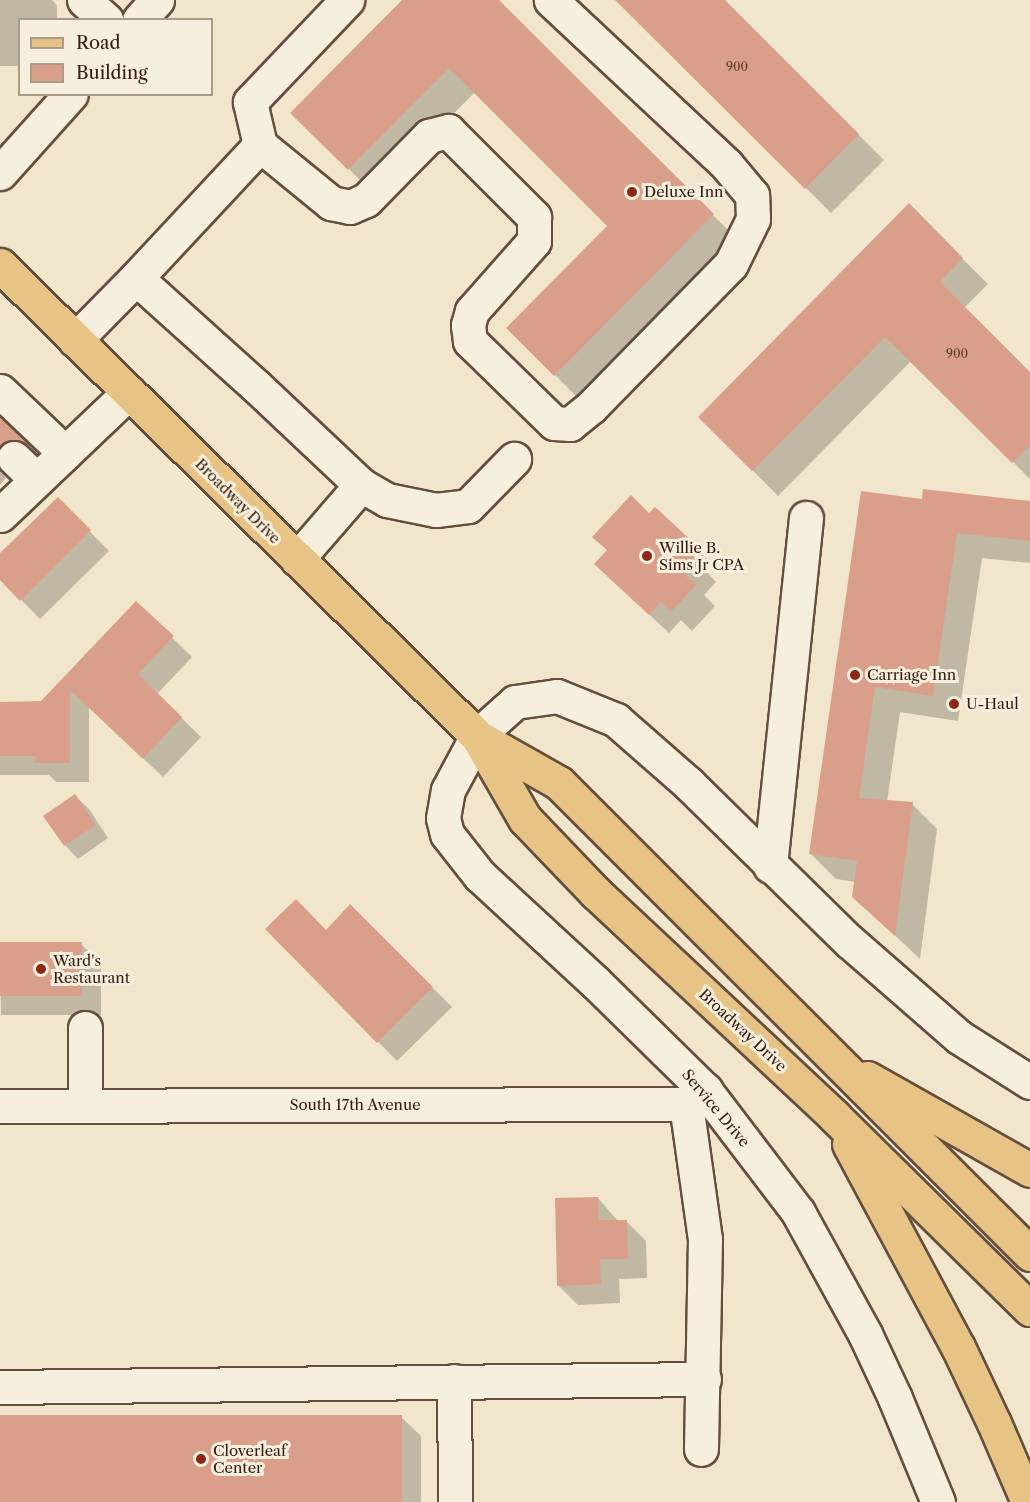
<!DOCTYPE html>
<html>
<head>
<meta charset="utf-8">
<style>
  body { margin:0 }
  #map { position:relative; width:1030px; height:1502px; overflow:hidden; background:#f1e6cb; font-family:"Libre Caslon Text",serif }
  div>[style] { position:absolute }
  .shadow>* { inset:0; background:#0003 }
  .building>* { inset:0; background:#da9f8b }
  .roads { filter:drop-shadow(2px 0 #644e3d) drop-shadow(-2px 0 #644e3d) drop-shadow(0 2px #644e3d) drop-shadow(0 -2px #644e3d) }
  .minor>* { height:33px; margin:-16.5px; padding:0 16.5px; transform-origin:16.5px; border-radius:16.5px; background:#f6efdd }
  .major>* { height:33px; margin:-16.5px; padding:0 16.5px; transform-origin:16.5px; border-radius:16.5px; background:#e8c386 }
  .dots>* { width:16px; height:16px; translate:-50% -50%; box-sizing:border-box; border:3px solid #f6efdd; border-radius:50% }
  span { translate:-50% -50%; white-space:nowrap; text-align:center; line-height:1.15; -webkit-text-stroke:6px #f6efdd; paint-order:stroke }
  .number-label { font-size:12px; color:#5e3d2d }
  .number-label span { -webkit-text-stroke-width:0 }
  .poi-label { font-size:15px; color:#351c0e }
  .left { translate:0 -50%; text-align:left }
  .street-label { font-size:15px; color:#351c0e }
  .legend { position:absolute; left:18px; top:18px; width:195px; height:78px; box-sizing:border-box; background:#f6efdd; border:2px solid #a99b8a; margin:0; padding:8px 10px; list-style:none; font-size:18px; color:#351c0e }
  .legend li { display:flex; align-items:center; gap:12px; height:30px }
  .legend b { width:30px; border:2px solid #a99b8a }
</style>
</head>
<body>
<div id="map">
  <div class="shadow">
    <i style="clip-path:polygon(0 0,52px 0,57px 5px,57px 20px,20px 20px,20px 66px,0 66px)"></i>
    <i style="clip-path:polygon(404px 0,497px 0,738px 240px,580px 400px,508px 328px,609px 226px,475px 92px,374px 194px,293px 113px)"></i>
    <i style="clip-path:polygon(617px 0,723px 0,884px 160px,831px 213px)"></i>
    <i style="clip-path:polygon(909px 206px,988px 284px,964px 308px,1030px 374px,1030px 479px,911px 361px,778px 496px,700px 417px)"></i>
    <i style="clip-path:polygon(0 419px,31px 449px,16px 446px,1px 461px,2px 472px,6px 478px,0 485px)"></i>
    <i style="clip-path:polygon(58px 499px,109px 551px,40px 619px,0 578px,0 555px)"></i>
    <i style="clip-path:polygon(923px 501px,1030px 502px,1030px 563px,982px 558px,958px 721px,900px 712px,887px 802px,912px 804px,937px 829px,920px 959px,853px 896px,855px 882px,836px 879px,810px 853px)"></i>
    <i style="clip-path:polygon(649px 515px,692px 544px,711px 563px,705px 570px,716px 582px,704px 595px,715px 606px,692px 631px,681px 620px,669px 633px,616px 583px)"></i>
    <i style="clip-path:polygon(136px 603px,192px 657px,157px 694px,201px 737px,163px 777px,89px 707px,89px 782px,56px 782px,49px 775px,0 775px,0 703px,42px 703px)"></i>
    <i style="clip-path:polygon(75px 796px,89px 809px,108px 838px,78px 859px,65px 845px,46px 816px)"></i>
    <i style="clip-path:polygon(350px 906px,452px 1007px,397px 1061px,267px 929px,326px 932px)"></i>
    <i style="clip-path:polygon(0 944px,81px 944px,101px 963px,101px 1015px,1px 1015px)"></i>
    <i style="clip-path:polygon(598px 1198px,618px 1221px,626px 1221px,646px 1241px,647px 1278px,619px 1279px,620px 1303px,578px 1305px,558px 1285px)"></i>
    <i style="clip-path:polygon(0 1417px,401px 1417px,421px 1436px,421px 1502px,0 1502px)"></i>
  </div>
  <div class="building">
    <i style="clip-path:polygon(402px 0,499px 0,714px 214px,554px 376px,506px 328px,607px 226px,449px 68px,348px 170px,290px 113px)"></i>
    <i style="clip-path:polygon(615px 0,725px 0,859px 134px,805px 189px)"></i>
    <i style="clip-path:polygon(909px 203px,963px 258px,940px 282px,1030px 372px,1030px 445px,1012px 463px,885px 337px,752px 471px,698px 417px)"></i>
    <i style="clip-path:polygon(0 417px,28px 444px,27px 445px,19px 440px,9px 440px,0 446px)"></i>
    <i style="clip-path:polygon(923px 489px,1030px 501px,1030px 541px,957px 533px,933px 696px,875px 687px,859px 798px,913px 802px,895px 936px,852px 897px,857px 861px,809px 854px,861px 491px,922px 499px)"></i>
    <i style="clip-path:polygon(631px 495px,649px 513px,655px 507px,693px 542px,686px 550px,698px 561px,685px 575px,696px 585px,671px 612px,661px 602px,649px 615px,594px 564px,607px 550px,592px 537px)"></i>
    <i style="clip-path:polygon(58px 497px,91px 530px,20px 601px,0 580px,0 553px)"></i>
    <i style="clip-path:polygon(136px 601px,174px 636px,138px 674px,182px 717px,143px 759px,70px 690px,70px 763px,35px 763px,35px 756px,0 756px,0 702px,41px 701px)"></i>
    <i style="clip-path:polygon(75px 794px,96px 825px,64px 846px,43px 816px)"></i>
    <i style="clip-path:polygon(296px 899px,326px 930px,350px 904px,433px 987px,377px 1043px,265px 929px)"></i>
    <i style="clip-path:polygon(0 942px,82px 942px,82px 996px,0 996px)"></i>
    <i style="clip-path:polygon(598px 1197px,599px 1220px,627px 1220px,628px 1259px,600px 1259px,601px 1284px,557px 1286px,555px 1198px)"></i>
    <i style="clip-path:polygon(0 1415px,402px 1415px,402px 1502px,0 1502px)"></i>
  </div>
  <div class="roads">
    <div class="minor">
      <i style="left:84px;top:0;width:30px;rotate:42deg"></i>
      <i style="left:139px;top:20px;width:27px;rotate:-48deg"></i>
      <i style="left:260px;top:145px;width:92px;rotate:39.2deg"></i>
      <i style="left:331px;top:203px;width:19px;rotate:12deg"></i>
      <i style="left:350px;top:207px;width:17px;rotate:-24deg"></i>
      <i style="left:366px;top:200px;width:90px;rotate:-45.5deg"></i>
      <i style="left:429px;top:136px;width:20px;rotate:-15deg"></i>
      <i style="left:448px;top:131px;width:122px;rotate:45deg"></i>
      <i style="left:534px;top:217px;width:24px;rotate:90deg"></i>
      <i style="left:534px;top:241px;width:94px;rotate:131.5deg"></i>
      <i style="left:472px;top:311px;width:15px;rotate:106deg"></i>
      <i style="left:468px;top:325px;width:16px;rotate:83deg"></i>
      <i style="left:470px;top:341px;width:117px;rotate:44.3deg"></i>
      <i style="left:554px;top:423px;width:16px;rotate:4deg"></i>
      <i style="left:570px;top:424px;width:27px;rotate:-39deg"></i>
      <i style="left:591px;top:407px;width:200px;rotate:-45.6deg"></i>
      <i style="left:731px;top:264px;width:50px;rotate:-63.9deg"></i>
      <i style="left:753px;top:219px;width:24px;rotate:-92deg"></i>
      <i style="left:752px;top:195px;width:40px;rotate:-130deg"></i>
      <i style="left:726px;top:164px;width:240px;rotate:-136.9deg"></i>
      <i style="left:0;top:173px;width:106px;rotate:-48.1deg"></i>
      <i style="left:136px;top:278px;width:182px;rotate:-47deg"></i>
      <i style="left:260px;top:145px;width:44px;rotate:-103.1deg"></i>
      <i style="left:250px;top:102px;width:141px;rotate:-46.4deg"></i>
      <i style="left:75px;top:340px;width:87px;rotate:-45.5deg"></i>
      <i style="left:136px;top:278px;width:161px;rotate:42deg"></i>
      <i style="left:256px;top:386px;width:144px;rotate:43.3deg"></i>
      <i style="left:361px;top:485px;width:30px;rotate:30deg"></i>
      <i style="left:387px;top:500px;width:50px;rotate:11.5deg"></i>
      <i style="left:436px;top:510px;width:32px;rotate:-7deg"></i>
      <i style="left:468px;top:506px;width:66px;rotate:-45.6deg"></i>
      <i style="left:0;top:391px;width:90px;rotate:43.6deg"></i>
      <i style="left:14px;top:458px;width:30px;rotate:44deg"></i>
      <i style="left:0;top:515px;width:178px;rotate:-43.6deg"></i>
      <i style="left:297px;top:559px;width:98px;rotate:-49.1deg"></i>
      <i style="left:770px;top:866px;width:350px;rotate:-84.1deg"></i>
      <i style="left:85px;top:1028px;width:77px;rotate:90deg"></i>
      <i style="left:686px;top:1104px;width:136px;rotate:82deg"></i>
      <i style="left:705px;top:1239px;width:210px;rotate:91.1deg"></i>
      <i style="left:0;top:1106px;width:686px;rotate:-0.17deg"></i>
      <i style="left:686px;top:1104px;width:24px;rotate:-36deg"></i>
      <i style="left:454px;top:1381px;width:121px;rotate:89.5deg"></i>
      <i style="left:0;top:1387px;width:704px;rotate:-0.65deg"></i>
      <i style="left:938px;top:1502px;width:113px;rotate:-112.5deg"></i>
      <i style="left:895px;top:1398px;width:71px;rotate:-115.1deg"></i>
      <i style="left:865px;top:1334px;width:139px;rotate:-118.8deg"></i>
      <i style="left:798px;top:1212px;width:153px;rotate:-127.3deg"></i>
      <i style="left:705px;top:1090px;width:154px;rotate:-135.5deg"></i>
      <i style="left:595px;top:982px;width:156px;rotate:-137.3deg"></i>
      <i style="left:480px;top:876px;width:53px;rotate:-128.2deg"></i>
      <i style="left:447px;top:834px;width:16px;rotate:-104deg"></i>
      <i style="left:443px;top:818px;width:28px;rotate:-80deg"></i>
      <i style="left:448px;top:790px;width:61px;rotate:-61.8deg"></i>
      <i style="left:477px;top:736px;width:51px;rotate:-41.8deg"></i>
      <i style="left:515px;top:702px;width:42px;rotate:-8.1deg"></i>
      <i style="left:557px;top:696px;width:64px;rotate:22.1deg"></i>
      <i style="left:616px;top:720px;width:96px;rotate:41.2deg"></i>
      <i style="left:688px;top:783px;width:226px;rotate:44.5deg"></i>
      <i style="left:849px;top:941px;width:146px;rotate:41.1deg"></i>
      <i style="left:959px;top:1037px;width:84px;rotate:32.4deg"></i>
    </div>
    <div class="major">
      <i style="left:0;top:265px;width:670px;rotate:44.64deg"></i>
      <i style="left:477px;top:736px;width:96px;rotate:60deg"></i>
      <i style="left:525px;top:819px;width:103px;rotate:46.2deg"></i>
      <i style="left:596px;top:893px;width:326px;rotate:43.1deg"></i>
      <i style="left:834px;top:1116px;width:275px;rotate:44.6deg"></i>
      <i style="left:478px;top:737px;width:93px;rotate:29.6deg"></i>
      <i style="left:559px;top:783px;width:666px;rotate:45deg"></i>
      <i style="left:867px;top:1078px;width:187px;rotate:29.4deg"></i>
      <i style="left:849px;top:1144px;width:230px;rotate:61.8deg"></i>
      <i style="left:958px;top:1347px;width:84px;rotate:64.7deg"></i>
      <i style="left:994px;top:1423px;width:86px;rotate:66.7deg"></i>
    </div>
  </div>
  <div class="dots">
    <i style="left:632px;top:192px;background:#8f2418"></i>
    <i style="left:647px;top:556px;background:#8f2418"></i>
    <i style="left:855px;top:675px;background:#8f2418"></i>
    <i style="left:954px;top:704px;background:#8f2418"></i>
    <i style="left:41px;top:969px;background:#8f2418"></i>
    <i style="left:201px;top:1459px;background:#8f2418"></i>
  </div>
  <div class="number-label">
    <span style="left:737px;top:67px">900</span>
    <span style="left:957px;top:354px">900</span>
  </div>
  <div class="poi-label">
    <span class="left" style="left:644px;top:192px">Deluxe Inn</span>
    <span class="left" style="left:659px;top:556px">Willie B.<br>Sims Jr CPA</span>
    <span class="left" style="left:867px;top:675px">Carriage Inn</span>
    <span class="left" style="left:966px;top:704px">U-Haul</span>
    <span class="left" style="left:53px;top:969px">Ward's<br>Restaurant</span>
    <span class="left" style="left:213px;top:1459px">Cloverleaf<br>Center</span>
  </div>
  <div class="street-label">
    <span style="left:238px;top:501px;rotate:45deg">Broadway Drive</span>
    <span style="left:743px;top:1030px;rotate:43deg">Broadway Drive</span>
    <span style="left:355px;top:1105px">South 17th Avenue</span>
    <span style="left:716px;top:1108px;rotate:50deg">Service Drive</span>
  </div>
  <ul class="legend">
  <li><b style="height:8px;background:#e8c386"></b>Road</li>
  <li><b style="height:16px;background:#da9f8b"></b>Building</li>
  </ul>
</div>
</body>
</html>
